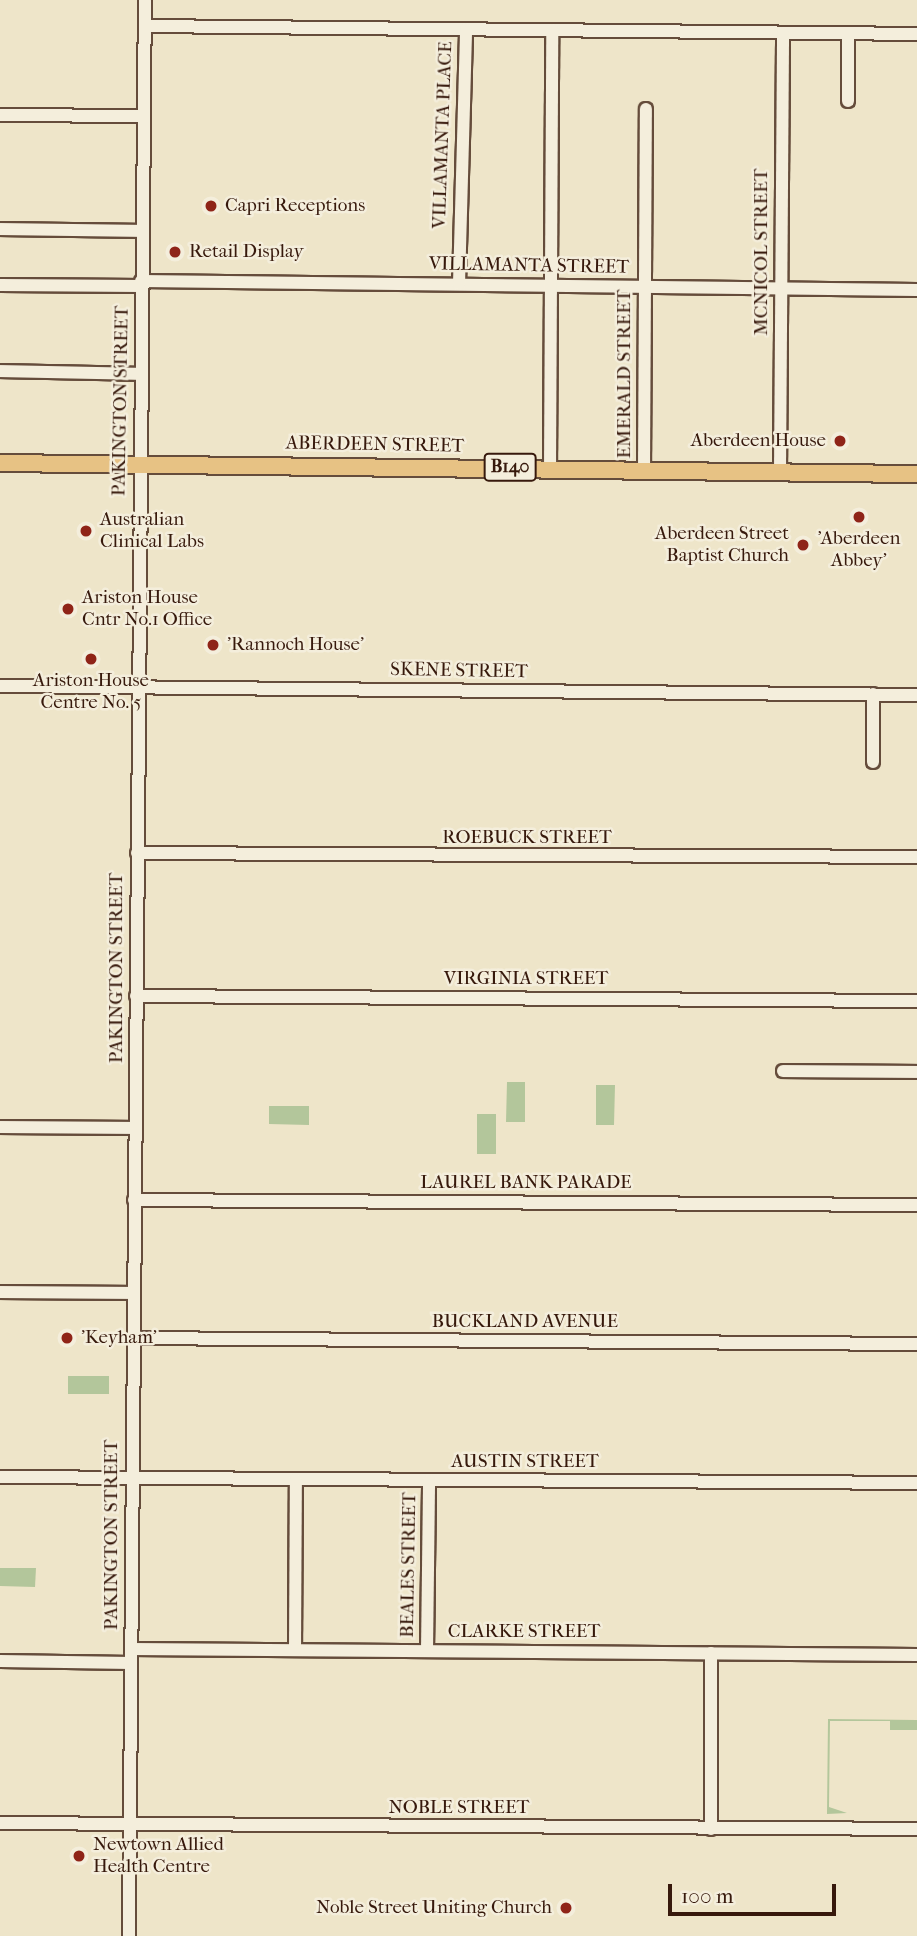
<!DOCTYPE html>
<html>
<head>
<meta charset="utf-8">
<style>
  body { margin:0 }
  #map { position:relative; width:917px; height:1936px; overflow:hidden; background:#eee5c9; font-family:"IM FELL French Canon",serif }
  div>[style] { position:absolute }
  .green>* { inset:0; background:#b3c69b }
  .roads { filter:drop-shadow(2px 0 #654c3b) drop-shadow(-2px 0 #654c3b) drop-shadow(0 2px #654c3b) drop-shadow(0 -2px #654c3b) }
  .minor>* { height:12px; margin:-6px; padding:0 6px; transform-origin:6px; border-radius:6px; background:#f4eedc }
  .major>* { height:16px; margin:-8px; padding:0 8px; transform-origin:8px; border-radius:8px; background:#e7c284 }
  .dots>* { width:19px; height:19px; translate:-50% -50%; box-sizing:border-box; border:4px solid #f4eedc; border-radius:50% }
  span { translate:-50% -50%; white-space:nowrap; text-align:center; line-height:1.15; -webkit-text-stroke:5px #f4eedc; paint-order:stroke }
  .shield-label span { padding:2px 5px; background:#f4eedc; border:2px solid; border-radius:5px; -webkit-text-stroke-width:0 }
  .shield-label { font-size:18px; color:#37190c; font-weight:700 }
  .street-label { font-size:19px; color:#37190c }
  .poi-label { font-size:19px; color:#37190c }
  .left { translate:0 -50%; text-align:left }
  .right { translate:-100% -50%; text-align:right }
  .scale { position:absolute; left:668px; top:1884px; width:168px; height:32px; box-sizing:border-box; border:4px solid #37190c; border-top:0; padding-left:9px; font-size:21px; line-height:24px; white-space:nowrap; color:#37190c; -webkit-text-stroke:5px #f4eedc; paint-order:stroke }
</style>
</head>
<body>
<div id="map">
  <div class="green">
    <i style="clip-path:polygon(507px 1082px,525px 1082px,525px 1122px,506px 1122px)"></i>
    <i style="clip-path:polygon(596px 1085px,615px 1085px,614px 1125px,596px 1125px)"></i>
    <i style="clip-path:polygon(269px 1106px,309px 1106px,309px 1125px,269px 1124px)"></i>
    <i style="clip-path:polygon(477px 1114px,496px 1114px,496px 1154px,477px 1154px)"></i>
    <i style="clip-path:polygon(68px 1376px,109px 1376px,109px 1394px,68px 1394px)"></i>
    <i style="clip-path:polygon(0 1568px,36px 1568px,35px 1587px,0 1586px)"></i>
    <i style="clip-path:polygon(828px 1719px,917px 1720px,917px 1730px,890px 1730px,890px 1721px,830px 1721px,829px 1807px,847px 1813px,827px 1814px)"></i>
  </div>
  <div class="roads">
    <div class="minor">
      <i style="left:145px;top:26px;width:772px;rotate:0.59deg"></i>
      <i style="left:848px;top:101px;width:68px;rotate:-90deg"></i>
      <i style="left:0;top:115px;width:144px;rotate:0.4deg"></i>
      <i style="left:0;top:229px;width:142px;rotate:0.8deg"></i>
      <i style="left:141px;top:281px;width:776px;rotate:0.66deg"></i>
      <i style="left:459px;top:284px;width:255px;rotate:-88.4deg"></i>
      <i style="left:0;top:285px;width:141px;rotate:0.4deg"></i>
      <i style="left:0;top:371px;width:140px;rotate:1.2deg"></i>
      <i style="left:550px;top:468px;width:438px;rotate:-89.7deg"></i>
      <i style="left:644px;top:470px;width:361px;rotate:-89.7deg"></i>
      <i style="left:780px;top:472px;width:439px;rotate:-89.6deg"></i>
      <i style="left:0;top:686px;width:917px;rotate:0.56deg"></i>
      <i style="left:873px;top:694px;width:68px;rotate:90deg"></i>
      <i style="left:137px;top:853px;width:780px;rotate:0.29deg"></i>
      <i style="left:136px;top:996px;width:781px;rotate:0.37deg"></i>
      <i style="left:783px;top:1071px;width:134px;rotate:0.4deg"></i>
      <i style="left:0;top:1127px;width:135px;rotate:0.4deg"></i>
      <i style="left:134px;top:1200px;width:783px;rotate:0.37deg"></i>
      <i style="left:0;top:1292px;width:133px;rotate:0.4deg"></i>
      <i style="left:133px;top:1338px;width:784px;rotate:0.44deg"></i>
      <i style="left:0;top:1477px;width:917px;rotate:0.37deg"></i>
      <i style="left:131px;top:1649px;width:786px;rotate:0.44deg"></i>
      <i style="left:295px;top:1650px;width:170px;rotate:-89.7deg"></i>
      <i style="left:427px;top:1651px;width:170px;rotate:-89.3deg"></i>
      <i style="left:0;top:1661px;width:131px;rotate:0.9deg"></i>
      <i style="left:0;top:1823px;width:917px;rotate:0.37deg"></i>
      <i style="left:711px;top:1829px;width:176px;rotate:-90deg"></i>
      <i style="left:129px;top:1936px;width:1936px;rotate:-89.53deg"></i>
    </div>
    <div class="major">
      <i style="left:0;top:463px;width:917px;rotate:0.69deg"></i>
    </div>
  </div>
  <div class="dots">
    <i style="left:211px;top:206px;background:#8f2418"></i>
    <i style="left:175px;top:252px;background:#8f2418"></i>
    <i style="left:840px;top:441px;background:#8f2418"></i>
    <i style="left:859px;top:517px;background:#8f2418"></i>
    <i style="left:86px;top:531px;background:#8f2418"></i>
    <i style="left:803px;top:545px;background:#8f2418"></i>
    <i style="left:68px;top:609px;background:#8f2418"></i>
    <i style="left:213px;top:645px;background:#8f2418"></i>
    <i style="left:91px;top:659px;background:#8f2418"></i>
    <i style="left:67px;top:1338px;background:#8f2418"></i>
    <i style="left:79px;top:1856px;background:#8f2418"></i>
    <i style="left:566px;top:1908px;background:#8f2418"></i>
  </div>
  <div class="shield-label">
    <span style="left:510px;top:467px">B140</span>
  </div>
  <div class="street-label">
    <span style="left:443px;top:135px;rotate:-88deg">VILLAMANTA PLACE</span>
    <span style="left:762px;top:252px;rotate:-90deg">MCNICOL STREET</span>
    <span style="left:529px;top:266px;rotate:1deg">VILLAMANTA STREET</span>
    <span style="left:625px;top:374px;rotate:-90deg">EMERALD STREET</span>
    <span style="left:121px;top:401px;rotate:-89deg">PAKINGTON STREET</span>
    <span style="left:375px;top:445px;rotate:1deg">ABERDEEN STREET</span>
    <span style="left:459px;top:671px;rotate:1deg">SKENE STREET</span>
    <span style="left:527px;top:838px">ROEBUCK STREET</span>
    <span style="left:117px;top:968px;rotate:-90deg">PAKINGTON STREET</span>
    <span style="left:526px;top:979px">VIRGINIA STREET</span>
    <span style="left:526px;top:1183px">LAUREL BANK PARADE</span>
    <span style="left:525px;top:1322px">BUCKLAND AVENUE</span>
    <span style="left:525px;top:1462px">AUSTIN STREET</span>
    <span style="left:112px;top:1535px;rotate:-90deg">PAKINGTON STREET</span>
    <span style="left:409px;top:1565px;rotate:-89deg">BEALES STREET</span>
    <span style="left:524px;top:1632px">CLARKE STREET</span>
    <span style="left:459px;top:1808px">NOBLE STREET</span>
  </div>
  <div class="poi-label">
    <span class="left" style="left:225px;top:206px">Capri Receptions</span>
    <span class="left" style="left:189px;top:252px">Retail Display</span>
    <span class="right" style="left:826px;top:441px">Aberdeen House</span>
    <span class="left" style="left:100px;top:531px">Australian<br>Clinical Labs</span>
    <span class="right" style="left:789px;top:545px">Aberdeen Street<br>Baptist Church</span>
    <span style="left:859px;top:550px">'Aberdeen<br>Abbey'</span>
    <span class="left" style="left:82px;top:609px">Ariston House<br>Cntr No.1 Office</span>
    <span class="left" style="left:227px;top:645px">'Rannoch House'</span>
    <span style="left:91px;top:692px">Ariston House<br>Centre No. 5</span>
    <span class="left" style="left:81px;top:1338px">'Keyham'</span>
    <span class="left" style="left:93px;top:1856px">Newtown Allied<br>Health Centre</span>
    <span class="right" style="left:552px;top:1908px">Noble Street Uniting Church</span>
  </div>
  <div class="scale">100 m</div>
</div>
</body>
</html>
